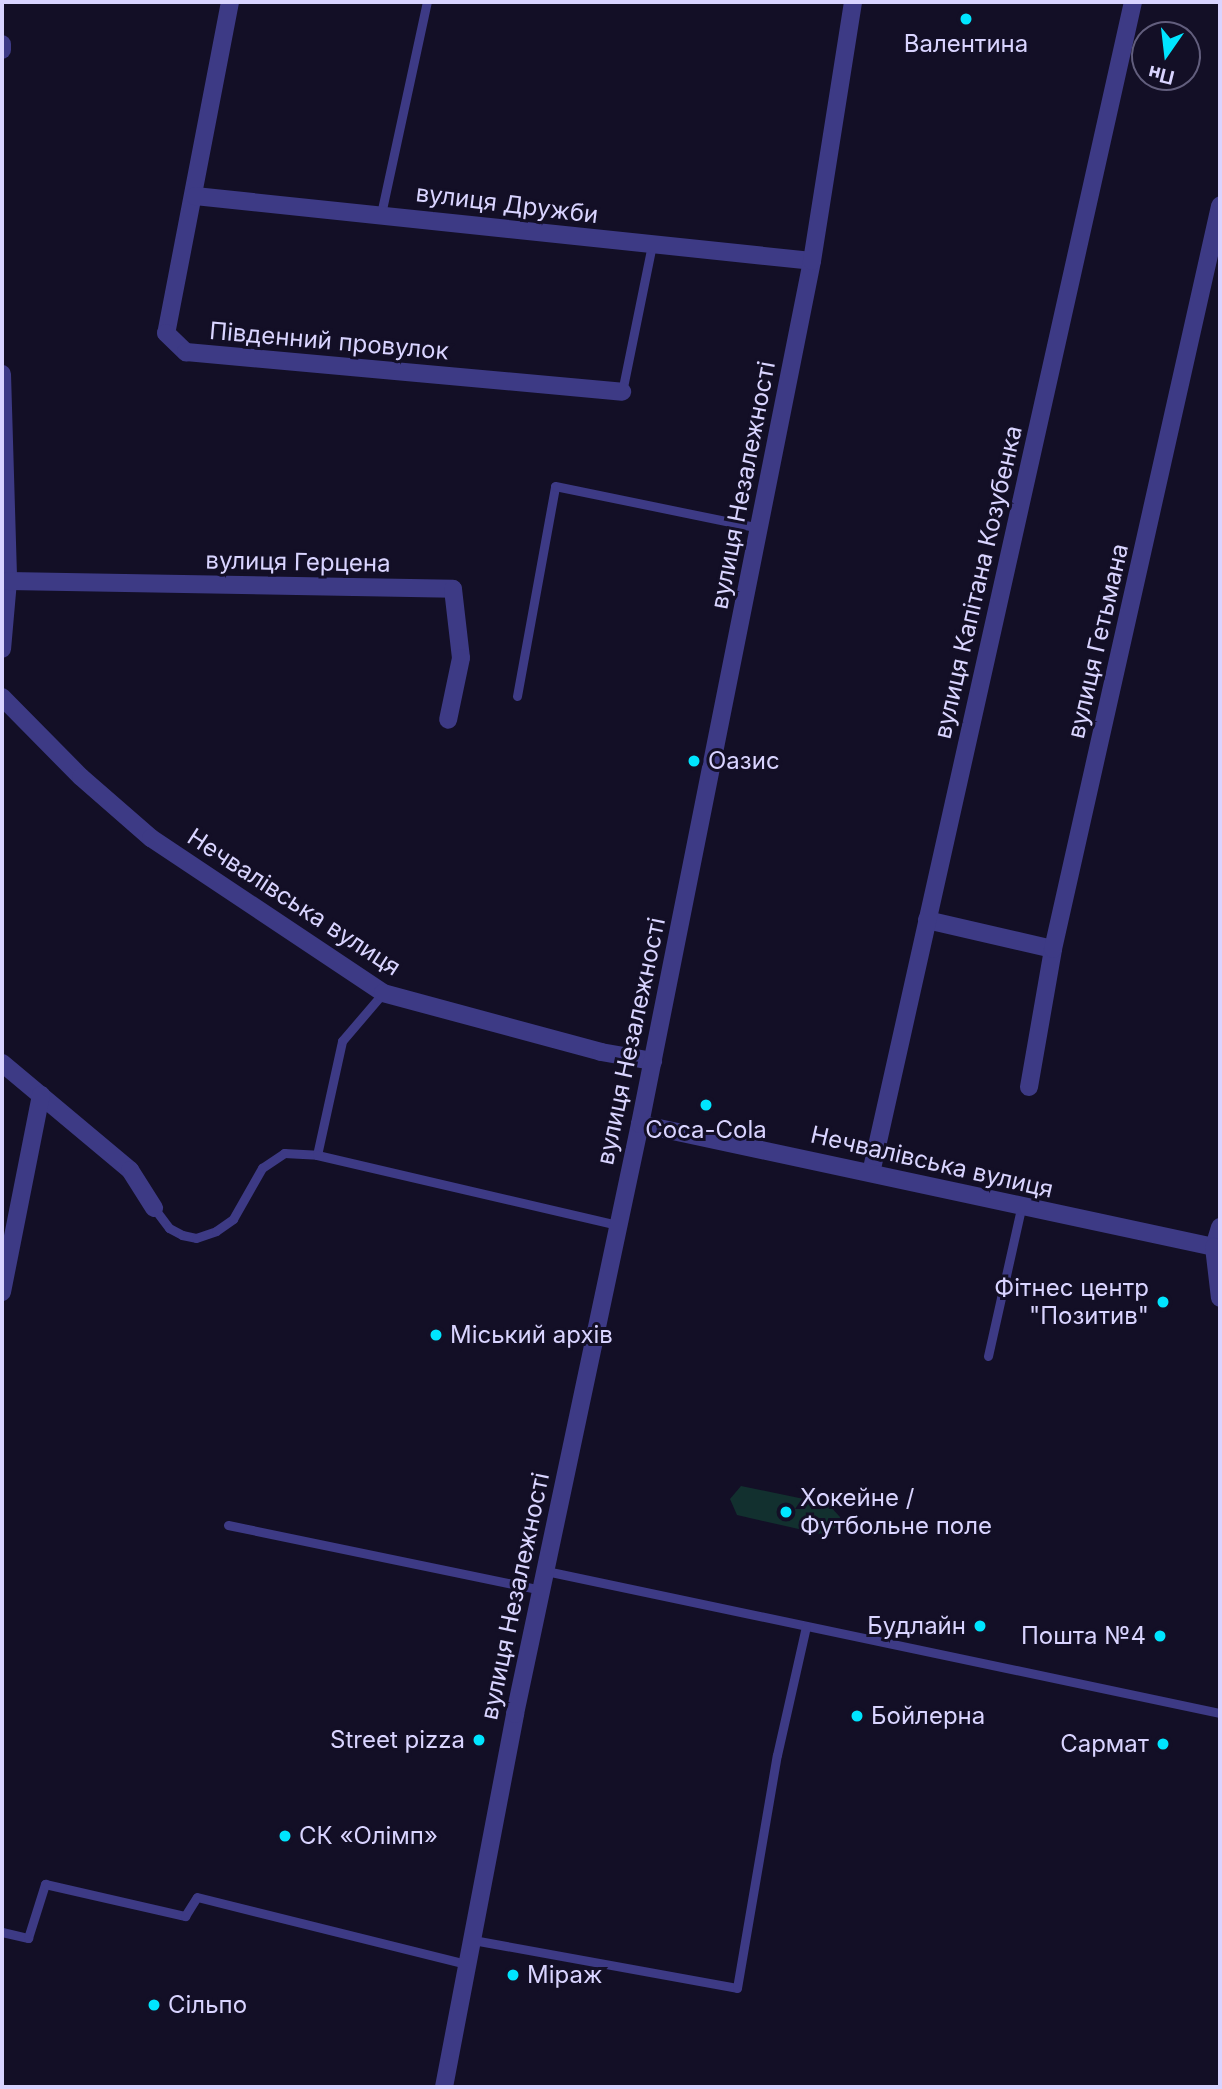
<!DOCTYPE html>
<html>
<head>
<meta charset="utf-8">
<style>
  body { margin:0 }
  #map { position:relative; width:1222px; height:2089px; overflow:hidden; background:#130f26; font-family:Inter,sans-serif }
  div>[style] { position:absolute }
  .green>* { inset:0; background:#12302f }
  .service>* { height:9px; margin:-4.5px; padding:0 4.5px; transform-origin:4.5px; border-radius:4.5px; background:#3d3a85 }
  .minor>* { height:18px; margin:-9px; padding:0 9px; transform-origin:9px; border-radius:9px; background:#3d3a85 }
  .tertiary>* { height:18px; margin:-9px; padding:0 9px; transform-origin:9px; border-radius:9px; background:#3d3a85 }
  .dots>* { width:19px; height:19px; translate:-50% -50%; box-sizing:border-box; border:4px solid #130f26; border-radius:50% }
  span { translate:-50% -50%; white-space:nowrap; text-align:center; line-height:1.15; -webkit-text-stroke:6px #130f26; paint-order:stroke }
  .poi-label { font-size:24px; color:#d9d4ff }
  .left { translate:0 -50%; text-align:left }
  .right { translate:-100% -50%; text-align:right }
  .street-label { font-size:24px; color:#d9d4ff }
  .frame { position:absolute; inset:0; border:4px solid #d9d4ff; pointer-events:none }
  .north { position:absolute; left:1131px; top:21px; width:70px; height:70px; box-sizing:border-box; background:#130f26; border:2px solid #625e7d; border-radius:50%; rotate:194deg; font-size:19px; font-weight:700; line-height:28px; text-align:center; color:#d9d4ff }
  .north::after { content:''; display:block; margin:auto; width:24px; height:32px; background:#00e5ff; clip-path:polygon(50% 0,100% 100%,50% 72%,0 100%) }
</style>
</head>
<body>
<div id="map">
  <div class="green">
    <i style="clip-path:polygon(741px 1486px,828px 1504px,840px 1517px,839px 1525px,825px 1535px,737px 1515px,730px 1499px)"></i>
  </div>
  <div class="service">
    <i style="left:381px;top:214px;width:217px;rotate:-77.8deg"></i>
    <i style="left:622px;top:392px;width:150px;rotate:-78.5deg"></i>
    <i style="left:517px;top:696px;width:213px;rotate:-79.7deg"></i>
    <i style="left:555px;top:486px;width:209px;rotate:11.6deg"></i>
    <i style="left:317px;top:1155px;width:117px;rotate:-77.6deg"></i>
    <i style="left:342px;top:1041px;width:63px;rotate:-49.5deg"></i>
    <i style="left:154px;top:1208px;width:25px;rotate:53deg"></i>
    <i style="left:169px;top:1228px;width:15px;rotate:28deg"></i>
    <i style="left:182px;top:1235px;width:14px;rotate:12deg"></i>
    <i style="left:196px;top:1238px;width:21px;rotate:-19deg"></i>
    <i style="left:216px;top:1231px;width:21px;rotate:-35deg"></i>
    <i style="left:233px;top:1219px;width:59px;rotate:-60.4deg"></i>
    <i style="left:262px;top:1168px;width:27px;rotate:-34deg"></i>
    <i style="left:284px;top:1153px;width:33px;rotate:3deg"></i>
    <i style="left:317px;top:1155px;width:308px;rotate:13.1deg"></i>
    <i style="left:988px;top:1356px;width:152px;rotate:-77.4deg"></i>
    <i style="left:228px;top:1525px;width:321px;rotate:11.7deg"></i>
    <i style="left:546px;top:1571px;width:689px;rotate:11.9deg"></i>
    <i style="left:2px;top:1932px;width:27px;rotate:13deg"></i>
    <i style="left:28px;top:1938px;width:57px;rotate:-72.5deg"></i>
    <i style="left:45px;top:1884px;width:144px;rotate:12.9deg"></i>
    <i style="left:185px;top:1916px;width:22px;rotate:-58deg"></i>
    <i style="left:197px;top:1897px;width:280px;rotate:14deg"></i>
    <i style="left:473px;top:1940px;width:268px;rotate:10.3deg"></i>
    <i style="left:737px;top:1988px;width:236px;rotate:-80.3deg"></i>
    <i style="left:777px;top:1755px;width:132px;rotate:-77.3deg"></i>
  </div>
  <div class="minor">
    <i style="left:230px;top:2px;width:337px;rotate:100.9deg"></i>
    <i style="left:166px;top:333px;width:28px;rotate:44deg"></i>
    <i style="left:186px;top:352px;width:438px;rotate:5.2deg"></i>
    <i style="left:2px;top:44px;width:6px;rotate:90deg"></i>
    <i style="left:195px;top:196px;width:620px;rotate:6.01deg"></i>
    <i style="left:2px;top:374px;width:207px;rotate:88.3deg"></i>
    <i style="left:8px;top:581px;width:68px;rotate:95deg"></i>
    <i style="left:8px;top:581px;width:445px;rotate:1deg"></i>
    <i style="left:453px;top:589px;width:69px;rotate:83.4deg"></i>
    <i style="left:461px;top:658px;width:63px;rotate:101.8deg"></i>
    <i style="left:2px;top:697px;width:112px;rotate:45.4deg"></i>
    <i style="left:81px;top:777px;width:93px;rotate:41.1deg"></i>
    <i style="left:151px;top:838px;width:279px;rotate:33.7deg"></i>
    <i style="left:383px;top:993px;width:226px;rotate:15.1deg"></i>
    <i style="left:601px;top:1052px;width:53px;rotate:9.8deg"></i>
    <i style="left:927px;top:920px;width:129px;rotate:13deg"></i>
    <i style="left:2px;top:1063px;width:167px;rotate:39.9deg"></i>
    <i style="left:130px;top:1170px;width:45px;rotate:57.7deg"></i>
    <i style="left:1029px;top:1087px;width:140px;rotate:-80.1deg"></i>
    <i style="left:1053px;top:949px;width:762px;rotate:-77.33deg"></i>
    <i style="left:871px;top:1173px;width:1200px;rotate:-77.39deg"></i>
    <i style="left:1214px;top:1247px;width:21px;rotate:-73deg"></i>
    <i style="left:2px;top:1292px;width:201px;rotate:-78.8deg"></i>
  </div>
  <div class="tertiary">
    <i style="left:640px;top:1124px;width:587px;rotate:12.09deg"></i>
    <i style="left:1214px;top:1247px;width:51px;rotate:83.3deg"></i>
    <i style="left:444px;top:2087px;width:380px;rotate:-79.2deg"></i>
    <i style="left:515px;top:1714px;width:603px;rotate:-78.04deg"></i>
    <i style="left:640px;top:1124px;width:880px;rotate:-78.73deg"></i>
    <i style="left:812px;top:261px;width:262px;rotate:-81deg"></i>
  </div>
  <div class="dots">
    <i style="left:966px;top:19px;background:#00e5ff"></i>
    <i style="left:694px;top:761px;background:#00e5ff"></i>
    <i style="left:706px;top:1105px;background:#00e5ff"></i>
    <i style="left:1163px;top:1302px;background:#00e5ff"></i>
    <i style="left:436px;top:1335px;background:#00e5ff"></i>
    <i style="left:786px;top:1512px;background:#00e5ff"></i>
    <i style="left:980px;top:1626px;background:#00e5ff"></i>
    <i style="left:1160px;top:1636px;background:#00e5ff"></i>
    <i style="left:857px;top:1716px;background:#00e5ff"></i>
    <i style="left:479px;top:1740px;background:#00e5ff"></i>
    <i style="left:1163px;top:1744px;background:#00e5ff"></i>
    <i style="left:285px;top:1836px;background:#00e5ff"></i>
    <i style="left:513px;top:1975px;background:#00e5ff"></i>
    <i style="left:154px;top:2005px;background:#00e5ff"></i>
  </div>
  <div class="poi-label">
    <span style="left:966px;top:44px">Валентина</span>
    <span class="left" style="left:708px;top:761px">Оазис</span>
    <span style="left:706px;top:1130px">Coca-Cola</span>
    <span class="right" style="left:1149px;top:1302px">Фітнес центр<br>"Позитив"</span>
    <span class="left" style="left:450px;top:1335px">Міський архів</span>
    <span class="left" style="left:800px;top:1512px">Хокейне /<br>Футбольне поле</span>
    <span class="right" style="left:966px;top:1626px">Будлайн</span>
    <span class="right" style="left:1146px;top:1636px">Пошта №4</span>
    <span class="left" style="left:871px;top:1716px">Бойлерна</span>
    <span class="right" style="left:465px;top:1740px">Street pizza</span>
    <span class="right" style="left:1149px;top:1744px">Сармат</span>
    <span class="left" style="left:299px;top:1836px">СК «Олімп»</span>
    <span class="left" style="left:527px;top:1975px">Міраж</span>
    <span class="left" style="left:168px;top:2005px">Сільпо</span>
  </div>
  <div class="street-label">
    <span style="left:507px;top:204px;rotate:7deg">вулиця Дружби</span>
    <span style="left:329px;top:341px;rotate:5deg">Південний провулок</span>
    <span style="left:743px;top:485px;rotate:-79deg">вулиця Незалежності</span>
    <span style="left:298px;top:562px;rotate:1deg">вулиця Герцена</span>
    <span style="left:978px;top:582px;rotate:-77deg">вулиця Капітана Козубенка</span>
    <span style="left:1098px;top:641px;rotate:-77deg">вулиця Гетьмана</span>
    <span style="left:294px;top:902px;rotate:33deg">Нечвалівська вулиця</span>
    <span style="left:631px;top:1041px;rotate:-78deg">вулиця Незалежності</span>
    <span style="left:932px;top:1162px;rotate:13deg">Нечвалівська вулиця</span>
    <span style="left:515px;top:1596px;rotate:-78deg">вулиця Незалежності</span>
  </div>
  <div class="frame"></div>
  <div class="north">Пн</div>
</div>
</body>
</html>
